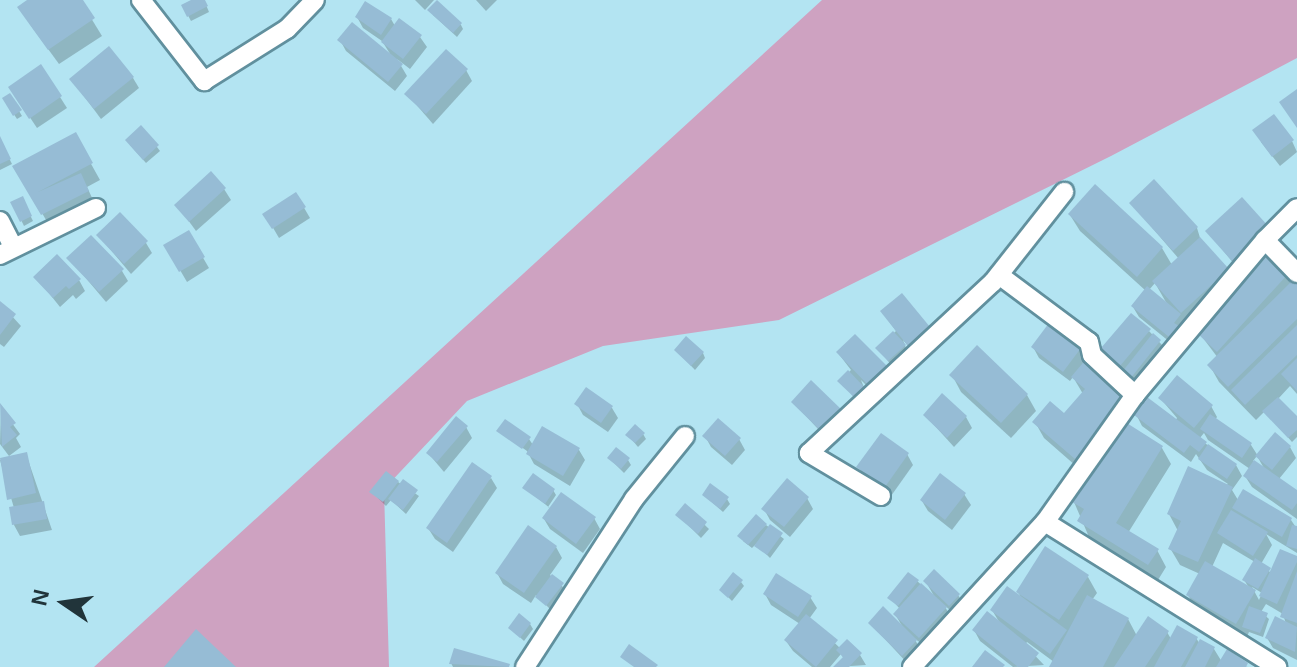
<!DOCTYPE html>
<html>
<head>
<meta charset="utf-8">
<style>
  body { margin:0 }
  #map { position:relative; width:1297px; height:667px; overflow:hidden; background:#b3e4f2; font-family:Arial,sans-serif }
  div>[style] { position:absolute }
  .green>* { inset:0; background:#cea2c1 }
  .shadow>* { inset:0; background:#0003 }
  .building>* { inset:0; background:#96bcd5 }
  .roads { filter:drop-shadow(2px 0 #61909e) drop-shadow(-2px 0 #61909e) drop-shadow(0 2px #61909e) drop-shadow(0 -2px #61909e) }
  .minor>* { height:18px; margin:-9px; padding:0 9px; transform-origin:9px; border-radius:9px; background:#fff }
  span { translate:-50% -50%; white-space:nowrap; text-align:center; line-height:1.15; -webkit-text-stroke:6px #b3e4f2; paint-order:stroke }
  .north { position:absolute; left:24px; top:563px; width:80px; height:80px; -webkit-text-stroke:6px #b3e4f2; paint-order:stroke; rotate:283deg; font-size:22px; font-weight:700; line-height:32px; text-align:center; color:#21343a }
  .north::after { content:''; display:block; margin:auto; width:28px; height:36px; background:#21343a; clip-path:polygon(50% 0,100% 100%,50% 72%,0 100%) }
</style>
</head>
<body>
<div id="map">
  <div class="green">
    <i style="clip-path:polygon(822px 0,1297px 0,1297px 58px,1111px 156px,779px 320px,603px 346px,467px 401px,384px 489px,389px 667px,94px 667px)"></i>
  </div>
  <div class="shadow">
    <i style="clip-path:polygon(31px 0,80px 0,102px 36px,59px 64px,29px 23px)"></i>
    <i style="clip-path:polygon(195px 0,204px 0,209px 12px,191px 21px,183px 6px)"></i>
    <i style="clip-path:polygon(415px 0,434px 0,425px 10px)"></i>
    <i style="clip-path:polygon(476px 0,497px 0,486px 11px)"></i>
    <i style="clip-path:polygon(437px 3px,461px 25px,463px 29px,457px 37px,433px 15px)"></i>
    <i style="clip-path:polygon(357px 17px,391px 19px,395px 26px,420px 37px,427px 47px,410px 69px,397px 59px,407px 76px,395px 91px,346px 51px,340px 40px,392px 57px,382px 41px,363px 28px)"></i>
    <i style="clip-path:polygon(41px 67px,67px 108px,37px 128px,17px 98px)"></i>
    <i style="clip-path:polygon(466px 70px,472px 81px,433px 124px,407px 94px)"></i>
    <i style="clip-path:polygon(133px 78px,139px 88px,101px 119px,72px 80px)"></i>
    <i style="clip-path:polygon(10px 96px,22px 116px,17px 119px,4px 99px)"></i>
    <i style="clip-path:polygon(75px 135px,100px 180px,87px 187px,94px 202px,49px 225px,15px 167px)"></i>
    <i style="clip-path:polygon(0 140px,12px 164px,0 170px)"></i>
    <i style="clip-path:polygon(1292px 141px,1297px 152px,1280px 166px,1261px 142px)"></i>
    <i style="clip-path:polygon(130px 145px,157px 147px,160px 151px,146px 163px)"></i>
    <i style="clip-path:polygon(224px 189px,231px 200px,196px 231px,177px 205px)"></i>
    <i style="clip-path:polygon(296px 194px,310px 218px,279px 238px,265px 214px)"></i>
    <i style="clip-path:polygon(22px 199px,33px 221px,24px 226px,13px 203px)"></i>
    <i style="clip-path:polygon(evenodd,1131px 203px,1197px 228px,1201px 241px,1237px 286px,1176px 347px,1139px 317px,1133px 307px,1146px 291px,1080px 231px,1070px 215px,1162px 248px,1172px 265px,1179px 259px,1131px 203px,1155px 283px,1167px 304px,1149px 290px,1155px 283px)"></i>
    <i style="clip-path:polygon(1267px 228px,1239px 270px,1208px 232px)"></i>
    <i style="clip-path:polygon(188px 232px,209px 268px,187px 282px,166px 246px)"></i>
    <i style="clip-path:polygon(99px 236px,146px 243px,152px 253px,131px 274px)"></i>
    <i style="clip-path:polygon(69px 258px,122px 271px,128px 281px,106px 302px)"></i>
    <i style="clip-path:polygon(1287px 275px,1292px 284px,1297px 279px,1297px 394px,1290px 386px,1278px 399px,1297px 419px,1297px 437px,1292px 442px,1265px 411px,1256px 420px,1219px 382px,1210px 366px,1218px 358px,1200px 334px)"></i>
    <i style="clip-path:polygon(36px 277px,79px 280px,85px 291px,76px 299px,73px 295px,60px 307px)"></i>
    <i style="clip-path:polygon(902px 296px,935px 339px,916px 355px,903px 340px,907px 351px,891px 365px,878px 348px,896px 331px,882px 312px)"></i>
    <i style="clip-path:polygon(0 303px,21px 326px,4px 347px,0 344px)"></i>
    <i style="clip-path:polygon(1149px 331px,1163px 346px,1133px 382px,1104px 366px)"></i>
    <i style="clip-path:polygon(855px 337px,878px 397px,861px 380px,867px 395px,859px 403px,840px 381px,851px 370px,838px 353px)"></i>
    <i style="clip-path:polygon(evenodd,1083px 345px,1128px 396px,1137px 413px,1175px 421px,1177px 418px,1160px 398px,1211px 406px,1217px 417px,1215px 420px,1251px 445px,1258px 456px,1290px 447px,1296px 458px,1279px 479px,1297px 492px,1297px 519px,1252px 487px,1245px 476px,1250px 469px,1208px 440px,1204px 433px,1199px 439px,1236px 465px,1242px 476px,1232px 490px,1238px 500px,1291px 520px,1297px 529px,1297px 553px,1266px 534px,1272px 545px,1261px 564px,1271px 573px,1297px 559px,1297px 660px,1273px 648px,1267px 638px,1286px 624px,1283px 614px,1266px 604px,1261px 612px,1269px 619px,1263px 637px,1249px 632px,1246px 639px,1197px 611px,1188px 595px,1200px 574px,1180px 565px,1170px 548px,1178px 531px,1169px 514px,1228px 484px,1207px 470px,1196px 454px,1191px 462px,1142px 426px,1136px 414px,1126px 425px,1162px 448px,1171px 464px,1128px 533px,1157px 550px,1166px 567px,1158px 580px,1089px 537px,1074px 502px,1103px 455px,1084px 473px,1044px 438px,1035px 422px,1064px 416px,1083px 394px,1073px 377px,1070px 381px,1039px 358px,1033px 347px,1083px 345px,1257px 456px,1265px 470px,1253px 461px,1257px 456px,1083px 345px,1223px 543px,1255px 562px,1244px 580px,1250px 589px,1212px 567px,1223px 543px,1083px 345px,1252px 587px,1262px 593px,1259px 600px,1252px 587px)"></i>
    <i style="clip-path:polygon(676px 350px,703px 353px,705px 358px,695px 370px)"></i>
    <i style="clip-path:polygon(952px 375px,1027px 395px,1036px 411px,1011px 438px,961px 392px)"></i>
    <i style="clip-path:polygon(811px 383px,831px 443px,793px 402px)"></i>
    <i style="clip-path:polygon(577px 404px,612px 408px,618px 418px,608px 432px,583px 415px)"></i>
    <i style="clip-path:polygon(1px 408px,20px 434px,16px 438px,21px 447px,9px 456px,0 444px)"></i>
    <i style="clip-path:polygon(925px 415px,966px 417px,972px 428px,954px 447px)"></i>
    <i style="clip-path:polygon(466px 427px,472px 438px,444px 472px,428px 453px)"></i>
    <i style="clip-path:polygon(499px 431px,529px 439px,533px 445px,579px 450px,585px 460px,570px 486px,534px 464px,527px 451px)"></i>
    <i style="clip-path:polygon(643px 434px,646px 439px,638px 447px,628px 435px)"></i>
    <i style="clip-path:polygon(705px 436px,739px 439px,745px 450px,732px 465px,711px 447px)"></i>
    <i style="clip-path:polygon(26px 454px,52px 530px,20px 536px,14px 525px,11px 509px,14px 508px,0 460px)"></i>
    <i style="clip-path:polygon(907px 454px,913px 465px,891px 496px,865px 477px,859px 467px)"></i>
    <i style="clip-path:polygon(609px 458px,628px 460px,631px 465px,624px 473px)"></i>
    <i style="clip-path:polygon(491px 478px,497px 488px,453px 552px,435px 539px,428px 528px)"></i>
    <i style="clip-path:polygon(398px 482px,419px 496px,406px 514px,391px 500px,386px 506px,372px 492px)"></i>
    <i style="clip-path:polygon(525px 488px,553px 490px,556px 495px,548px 507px,551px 509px,594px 518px,600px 529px,583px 553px,550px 529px,544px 519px,551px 509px)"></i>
    <i style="clip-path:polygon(964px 494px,971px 505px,952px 530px,928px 511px,922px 501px)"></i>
    <i style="clip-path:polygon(704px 495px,727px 499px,730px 504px,723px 512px)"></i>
    <i style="clip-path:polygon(807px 498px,813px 509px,790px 537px,770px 520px,764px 509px)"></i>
    <i style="clip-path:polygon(685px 506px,709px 529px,701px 538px,678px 515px)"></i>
    <i style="clip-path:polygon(766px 525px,784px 539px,770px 558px,756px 544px,752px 548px,743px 541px)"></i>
    <i style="clip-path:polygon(556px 547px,562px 558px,550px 575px,565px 589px,550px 609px,536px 595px,531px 603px,503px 584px,497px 573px)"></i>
    <i style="clip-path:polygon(1088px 577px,1097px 593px,1092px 600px,1128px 619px,1137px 636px,1167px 632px,1171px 639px,1196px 638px,1200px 644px,1214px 649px,1222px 662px,1248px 667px,1052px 667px,1054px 662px,1027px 642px,1025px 645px,1044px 665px,1013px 667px,980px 641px,974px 630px,1001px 625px,992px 610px,1023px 601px,1018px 592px)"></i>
    <i style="clip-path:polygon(917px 581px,934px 596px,926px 582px,958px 595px,965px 606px,956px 615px,944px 605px,952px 619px,926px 647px,914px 638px,922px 652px,909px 665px,870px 623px,902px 626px,895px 614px,900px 609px,890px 598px)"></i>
    <i style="clip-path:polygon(741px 582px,744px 586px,732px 601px,721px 590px)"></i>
    <i style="clip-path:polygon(765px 594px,810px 597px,817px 608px,809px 619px,840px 648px,860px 655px,866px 665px,836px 667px,844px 659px,841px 654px,830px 667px,812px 667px,793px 651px,786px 641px,800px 624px,771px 605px)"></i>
    <i style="clip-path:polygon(530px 624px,533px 629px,524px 641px,510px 628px)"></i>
    <i style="clip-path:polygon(451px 663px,508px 666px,509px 667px,453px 667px)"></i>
  </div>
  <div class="building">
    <i style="clip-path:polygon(27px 0,83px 0,95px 18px,48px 50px,17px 7px)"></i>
    <i style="clip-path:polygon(191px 0,205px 0,208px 6px,187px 17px,181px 5px)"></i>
    <i style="clip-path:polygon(437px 0,462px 23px,453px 33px,427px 10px)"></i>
    <i style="clip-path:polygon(365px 1px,392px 18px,381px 35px,355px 17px)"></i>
    <i style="clip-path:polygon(399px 18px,422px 35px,403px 59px,381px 42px)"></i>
    <i style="clip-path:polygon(352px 22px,403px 64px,388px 82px,337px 40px)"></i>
    <i style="clip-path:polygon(109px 46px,134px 77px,94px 109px,69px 79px)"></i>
    <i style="clip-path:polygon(446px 49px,468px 69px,426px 114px,404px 94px)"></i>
    <i style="clip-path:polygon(41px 64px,62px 96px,29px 119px,8px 87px)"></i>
    <i style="clip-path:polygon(1297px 89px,1297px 128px,1279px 102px)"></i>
    <i style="clip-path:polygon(10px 93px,22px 110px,13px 116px,2px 98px)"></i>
    <i style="clip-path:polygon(1274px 114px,1294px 140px,1272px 157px,1252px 130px)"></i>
    <i style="clip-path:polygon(141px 125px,159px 145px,143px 160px,125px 140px)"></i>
    <i style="clip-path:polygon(76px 132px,93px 163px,38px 192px,81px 173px,89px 191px,41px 215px,12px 166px)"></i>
    <i style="clip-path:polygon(0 136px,11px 159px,0 164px)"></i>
    <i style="clip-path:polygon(211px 171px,226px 188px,189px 222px,174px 205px)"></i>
    <i style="clip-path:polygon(1154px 179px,1198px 227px,1173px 251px,1129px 203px)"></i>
    <i style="clip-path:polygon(1095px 184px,1163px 247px,1137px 277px,1068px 214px)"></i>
    <i style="clip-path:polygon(296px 192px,306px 207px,272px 229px,262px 214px)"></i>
    <i style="clip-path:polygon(23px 196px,32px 216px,20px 222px,10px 202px)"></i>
    <i style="clip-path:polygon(1242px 197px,1269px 227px,1232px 261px,1205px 231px)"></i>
    <i style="clip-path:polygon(120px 212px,148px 241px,124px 264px,96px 235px)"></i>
    <i style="clip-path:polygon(189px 230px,205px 257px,179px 272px,163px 245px)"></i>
    <i style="clip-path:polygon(91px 235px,124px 269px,99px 292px,66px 258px)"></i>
    <i style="clip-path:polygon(1200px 237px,1229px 269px,1181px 313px,1152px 281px)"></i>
    <i style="clip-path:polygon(57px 254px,81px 279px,69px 289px,66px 286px,53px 298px,33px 277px)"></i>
    <i style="clip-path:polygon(1268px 255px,1288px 274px,1217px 352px,1197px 333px)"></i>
    <i style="clip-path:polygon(1297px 276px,1297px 319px,1228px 387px,1207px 365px)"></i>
    <i style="clip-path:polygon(1147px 286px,1181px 314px,1174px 323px,1179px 326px,1169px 337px,1131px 306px)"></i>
    <i style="clip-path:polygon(902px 293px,930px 327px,908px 346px,880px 311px)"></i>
    <i style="clip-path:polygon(0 301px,16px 314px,0 335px)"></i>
    <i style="clip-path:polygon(1131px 313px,1151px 329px,1115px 372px,1095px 355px)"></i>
    <i style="clip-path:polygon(1052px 319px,1084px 344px,1063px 372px,1031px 347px)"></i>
    <i style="clip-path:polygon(1297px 325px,1297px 355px,1245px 405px,1231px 390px)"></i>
    <i style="clip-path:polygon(893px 331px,906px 345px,888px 361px,875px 348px)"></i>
    <i style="clip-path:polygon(1153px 333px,1161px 340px,1130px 379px,1122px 372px)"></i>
    <i style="clip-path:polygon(855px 334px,890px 369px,871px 388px,836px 352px)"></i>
    <i style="clip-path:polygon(686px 336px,704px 352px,691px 366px,674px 350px)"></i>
    <i style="clip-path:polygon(977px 345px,1028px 394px,1001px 423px,949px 375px)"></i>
    <i style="clip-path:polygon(1087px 358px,1129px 395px,1075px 459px,1032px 422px,1050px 401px,1064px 413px,1085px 389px,1071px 377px)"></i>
    <i style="clip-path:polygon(1297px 358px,1297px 391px,1281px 374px)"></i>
    <i style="clip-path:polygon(848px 370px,866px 389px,856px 399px,837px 381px)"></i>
    <i style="clip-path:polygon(1177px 375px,1213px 405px,1194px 428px,1158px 398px)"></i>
    <i style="clip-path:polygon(811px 380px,844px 412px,824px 434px,791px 402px)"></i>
    <i style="clip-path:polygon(586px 387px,613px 406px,601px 423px,574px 404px)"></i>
    <i style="clip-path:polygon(942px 393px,967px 416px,947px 438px,923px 415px)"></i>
    <i style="clip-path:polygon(1147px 397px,1207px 442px,1199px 452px,1190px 445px,1184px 453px,1134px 415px)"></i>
    <i style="clip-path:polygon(1278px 397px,1297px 416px,1297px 430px,1288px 438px,1262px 411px)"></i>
    <i style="clip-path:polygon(0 403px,16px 423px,10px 427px,17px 435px,2px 447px)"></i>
    <i style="clip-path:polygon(1210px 414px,1252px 443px,1242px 458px,1200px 429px)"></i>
    <i style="clip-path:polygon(456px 416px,468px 426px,437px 462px,426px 453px)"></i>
    <i style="clip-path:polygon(718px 418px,741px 438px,725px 456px,702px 436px)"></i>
    <i style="clip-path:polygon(505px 419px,531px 437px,522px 449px,496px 431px)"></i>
    <i style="clip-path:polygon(1122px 420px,1163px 446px,1116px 523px,1159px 549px,1148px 565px,1077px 521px,1084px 509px,1072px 502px)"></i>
    <i style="clip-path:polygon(635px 424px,645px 433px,635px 443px,625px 435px)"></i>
    <i style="clip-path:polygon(542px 426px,580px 448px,563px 476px,526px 454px)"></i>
    <i style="clip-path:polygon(1275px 432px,1291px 446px,1272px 470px,1255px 456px)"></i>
    <i style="clip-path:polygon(881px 433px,909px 453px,885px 487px,856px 467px)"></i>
    <i style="clip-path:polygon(1208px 444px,1237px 464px,1227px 479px,1198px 459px)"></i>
    <i style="clip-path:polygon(616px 447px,630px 458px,621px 469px,607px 458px)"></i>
    <i style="clip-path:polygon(27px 452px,36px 493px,7px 500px,0 458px)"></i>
    <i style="clip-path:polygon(1254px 460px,1297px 490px,1297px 503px,1292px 510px,1243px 476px)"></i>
    <i style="clip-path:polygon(472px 462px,492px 476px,447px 543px,426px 528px)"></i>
    <i style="clip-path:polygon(1188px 466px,1233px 487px,1198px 562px,1168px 549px,1181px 521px,1167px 514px)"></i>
    <i style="clip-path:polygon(386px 471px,399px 481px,383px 502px,369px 492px)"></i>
    <i style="clip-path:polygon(533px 473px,555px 489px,545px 504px,522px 488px)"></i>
    <i style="clip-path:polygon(940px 473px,966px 493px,945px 520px,920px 500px)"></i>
    <i style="clip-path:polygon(787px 478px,809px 497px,784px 527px,761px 509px)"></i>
    <i style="clip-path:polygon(403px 479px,418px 490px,403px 510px,388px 499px)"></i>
    <i style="clip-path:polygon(710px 483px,729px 497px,720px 509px,702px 495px)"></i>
    <i style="clip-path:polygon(1243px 489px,1292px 518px,1282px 537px,1232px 508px)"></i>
    <i style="clip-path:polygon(561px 492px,596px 517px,576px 544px,542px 518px)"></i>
    <i style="clip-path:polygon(44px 501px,47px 519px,12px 525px,9px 507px)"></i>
    <i style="clip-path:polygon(685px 503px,707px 522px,698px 534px,675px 515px)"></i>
    <i style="clip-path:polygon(1231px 510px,1268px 532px,1253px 556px,1217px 533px)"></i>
    <i style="clip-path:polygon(756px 514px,767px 524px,748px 545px,737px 536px)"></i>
    <i style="clip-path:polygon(770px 524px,783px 533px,767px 555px,754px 546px)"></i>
    <i style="clip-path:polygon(528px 525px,557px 546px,524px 593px,495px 573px)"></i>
    <i style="clip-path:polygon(1292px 525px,1297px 526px,1297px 549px,1286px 546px)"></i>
    <i style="clip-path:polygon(1045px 546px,1089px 575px,1059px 620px,1016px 592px)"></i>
    <i style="clip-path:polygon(1280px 549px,1297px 556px,1297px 562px,1277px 604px,1259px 596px)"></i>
    <i style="clip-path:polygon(1255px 558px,1271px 568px,1258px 589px,1242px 580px)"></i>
    <i style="clip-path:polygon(1205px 561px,1256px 590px,1236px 624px,1186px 595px)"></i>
    <i style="clip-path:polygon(934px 569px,960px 594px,949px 606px,923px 581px)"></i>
    <i style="clip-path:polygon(1297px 571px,1297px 623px,1280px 617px)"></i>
    <i style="clip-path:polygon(733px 572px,743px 580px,728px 598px,719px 590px)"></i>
    <i style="clip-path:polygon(908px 572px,919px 580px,898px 606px,887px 598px)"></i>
    <i style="clip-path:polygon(776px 573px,812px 596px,798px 617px,763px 594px)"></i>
    <i style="clip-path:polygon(552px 574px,564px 583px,546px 606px,535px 597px)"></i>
    <i style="clip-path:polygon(921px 583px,947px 607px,919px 638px,893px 614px)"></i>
    <i style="clip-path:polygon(1007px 586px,1067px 630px,1050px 654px,990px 610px)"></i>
    <i style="clip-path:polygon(1087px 595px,1129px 618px,1103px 667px,1049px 667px)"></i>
    <i style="clip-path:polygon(883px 606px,917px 640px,902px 656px,868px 623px)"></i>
    <i style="clip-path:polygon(1249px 606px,1268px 613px,1260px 633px,1242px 627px)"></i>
    <i style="clip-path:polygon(987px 611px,1039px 653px,1028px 667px,1018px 667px,972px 630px)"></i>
    <i style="clip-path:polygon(519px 613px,531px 623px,520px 638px,508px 628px)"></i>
    <i style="clip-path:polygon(806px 614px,838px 640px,816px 667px,784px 640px)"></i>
    <i style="clip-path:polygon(1148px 616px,1169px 631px,1145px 667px,1114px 667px)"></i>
    <i style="clip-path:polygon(1275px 616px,1297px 627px,1295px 652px,1265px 638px)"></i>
    <i style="clip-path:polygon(1177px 625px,1198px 637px,1181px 667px,1154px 667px)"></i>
    <i style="clip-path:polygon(196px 629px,236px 667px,164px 667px)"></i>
    <i style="clip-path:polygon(847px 639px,862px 653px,849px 667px,833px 667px,843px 657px,836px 650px)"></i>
    <i style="clip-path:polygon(1200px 639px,1215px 647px,1205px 667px,1185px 667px)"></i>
    <i style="clip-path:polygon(629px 644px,658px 665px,656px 667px,634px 667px,620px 657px)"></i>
    <i style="clip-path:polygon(454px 648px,510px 664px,509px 667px,449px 664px)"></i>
    <i style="clip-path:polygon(1227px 649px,1248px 663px,1246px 667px,1216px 667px)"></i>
    <i style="clip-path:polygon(985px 650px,1005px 665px,1003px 667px,972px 667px)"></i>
  </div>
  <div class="roads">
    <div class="minor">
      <i style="left:141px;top:0;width:103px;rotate:52.1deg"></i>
      <i style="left:204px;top:81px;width:98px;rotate:-32.1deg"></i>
      <i style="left:287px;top:29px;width:40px;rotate:-46deg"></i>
      <i style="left:0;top:221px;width:29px;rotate:63deg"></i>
      <i style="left:1265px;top:240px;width:46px;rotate:45.9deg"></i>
      <i style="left:0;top:255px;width:107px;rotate:-26.1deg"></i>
      <i style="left:999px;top:275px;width:112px;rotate:36.7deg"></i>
      <i style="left:1089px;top:342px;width:13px;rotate:77deg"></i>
      <i style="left:1092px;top:355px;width:59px;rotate:42.9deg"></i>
      <i style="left:881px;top:496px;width:84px;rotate:-149.2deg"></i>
      <i style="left:809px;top:453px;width:251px;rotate:-42.9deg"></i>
      <i style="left:993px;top:282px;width:115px;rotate:-51.7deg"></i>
      <i style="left:1045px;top:522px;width:274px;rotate:32deg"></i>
      <i style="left:525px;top:667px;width:200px;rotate:-57deg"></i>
      <i style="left:634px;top:499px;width:81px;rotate:-51deg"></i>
      <i style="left:912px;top:667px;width:197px;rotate:-47.5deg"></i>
      <i style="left:1045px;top:522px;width:156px;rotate:-54.7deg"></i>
      <i style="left:1135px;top:395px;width:202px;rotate:-50deg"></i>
      <i style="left:1265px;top:240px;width:45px;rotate:-45deg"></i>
    </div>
  </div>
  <div class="north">N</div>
</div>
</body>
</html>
